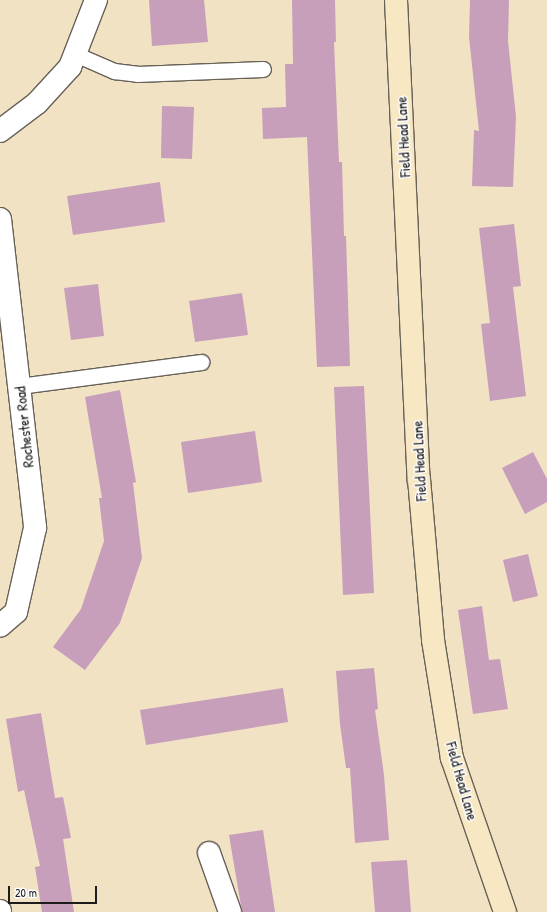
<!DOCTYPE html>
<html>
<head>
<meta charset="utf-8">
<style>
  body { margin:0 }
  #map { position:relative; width:547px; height:912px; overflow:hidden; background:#f1e2c4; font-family:"Patrick Hand",sans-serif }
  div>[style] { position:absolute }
  .building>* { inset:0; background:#c79fbb }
  .roads { filter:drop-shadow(1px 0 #676157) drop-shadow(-1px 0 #676157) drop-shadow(0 1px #676157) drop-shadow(0 -1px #676157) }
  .lane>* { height:15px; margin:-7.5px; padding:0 7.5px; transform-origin:7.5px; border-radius:7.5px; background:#fff }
  .street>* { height:22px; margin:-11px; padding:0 11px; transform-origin:11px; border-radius:11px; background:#fff }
  .secondary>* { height:22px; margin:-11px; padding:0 11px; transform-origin:11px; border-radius:11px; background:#f7e8c3 }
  span { translate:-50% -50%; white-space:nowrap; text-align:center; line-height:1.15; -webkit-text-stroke:3px #fff; paint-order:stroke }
  .street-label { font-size:15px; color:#1c1c1c }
  .scale { position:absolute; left:8px; top:886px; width:89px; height:18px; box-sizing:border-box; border:2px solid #1c1c1c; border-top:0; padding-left:5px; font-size:12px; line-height:14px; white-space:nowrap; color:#1c1c1c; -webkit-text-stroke:3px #fff; paint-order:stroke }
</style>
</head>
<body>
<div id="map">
  <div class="building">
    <i style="clip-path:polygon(149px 0,204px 0,208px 42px,152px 46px)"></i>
    <i style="clip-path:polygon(292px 0,335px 0,336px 42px,334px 42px,339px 162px,342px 162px,344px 236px,346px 236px,350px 366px,317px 367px,307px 137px,263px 139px,262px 108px,286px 107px,285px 64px,293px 64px)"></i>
    <i style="clip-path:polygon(470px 0,509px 0,508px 41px,516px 117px,513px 187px,472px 186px,474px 130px,479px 131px,469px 37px)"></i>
    <i style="clip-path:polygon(162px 106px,194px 107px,192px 159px,161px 158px)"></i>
    <i style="clip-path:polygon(160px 182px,165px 222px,73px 235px,67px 196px)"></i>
    <i style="clip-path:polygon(514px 224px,521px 286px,513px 287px,526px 396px,490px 401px,481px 324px,490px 323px,479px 228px)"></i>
    <i style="clip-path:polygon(98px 284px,104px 336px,71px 340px,64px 288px)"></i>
    <i style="clip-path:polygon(242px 293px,248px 335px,195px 342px,189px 301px)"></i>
    <i style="clip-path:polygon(364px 386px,374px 593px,343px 595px,334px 387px)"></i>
    <i style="clip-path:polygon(120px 390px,136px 482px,133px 483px,142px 558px,120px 623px,85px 670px,53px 647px,81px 609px,104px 541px,99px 498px,102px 498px,85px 397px)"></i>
    <i style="clip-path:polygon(255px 431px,262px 482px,188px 493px,181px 442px)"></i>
    <i style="clip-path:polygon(533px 452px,547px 479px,547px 502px,525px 514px,502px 468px)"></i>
    <i style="clip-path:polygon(528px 554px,538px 596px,513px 602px,503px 560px)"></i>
    <i style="clip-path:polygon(482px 606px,489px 660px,500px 659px,508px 709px,473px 714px,458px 610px)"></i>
    <i style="clip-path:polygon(374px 668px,378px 709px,375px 710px,384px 775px,389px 840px,355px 843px,350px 768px,346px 768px,340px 724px,336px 671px)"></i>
    <i style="clip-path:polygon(283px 688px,288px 722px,146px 745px,140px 710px)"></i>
    <i style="clip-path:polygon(41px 713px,55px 798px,63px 797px,71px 838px,63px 839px,74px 912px,42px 912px,35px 867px,40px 866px,24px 790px,18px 792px,6px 719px)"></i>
    <i style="clip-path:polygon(263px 830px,275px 912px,242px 912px,229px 835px)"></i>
    <i style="clip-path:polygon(407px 860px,411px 912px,375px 912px,371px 862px)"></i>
  </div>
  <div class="roads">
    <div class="lane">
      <i style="left:75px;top:54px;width:43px;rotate:23.6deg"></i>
      <i style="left:114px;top:71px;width:23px;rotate:7deg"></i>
      <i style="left:137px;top:74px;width:126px;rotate:-2.3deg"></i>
      <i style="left:19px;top:386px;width:184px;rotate:-7.5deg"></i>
    </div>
    <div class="street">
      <i style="left:0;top:131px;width:46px;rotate:-37.1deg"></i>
      <i style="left:37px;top:103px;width:49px;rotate:-47.5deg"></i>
      <i style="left:70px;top:67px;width:72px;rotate:-68.8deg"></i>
      <i style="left:0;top:219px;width:311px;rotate:83.5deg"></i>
      <i style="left:35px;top:528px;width:86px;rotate:102.7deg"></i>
      <i style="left:16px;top:612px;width:21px;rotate:139deg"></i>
      <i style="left:209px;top:853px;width:63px;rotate:70.4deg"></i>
      <i style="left:0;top:911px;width:1px;rotate:90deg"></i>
    </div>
    <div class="secondary">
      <i style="left:396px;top:0;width:480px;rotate:87.3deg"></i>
      <i style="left:419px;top:479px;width:162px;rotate:85deg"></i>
      <i style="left:433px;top:640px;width:120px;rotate:80.9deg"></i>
      <i style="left:452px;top:758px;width:163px;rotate:71deg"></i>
    </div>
  </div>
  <div class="street-label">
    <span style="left:403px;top:137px;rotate:-93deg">Field Head Lane</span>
    <span style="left:24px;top:427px;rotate:-96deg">Rochester Road</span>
    <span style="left:419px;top:461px;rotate:-93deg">Field Head Lane</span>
    <span style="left:462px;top:781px;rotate:74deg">Field Head Lane</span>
  </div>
  <div class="scale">20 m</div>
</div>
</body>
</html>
